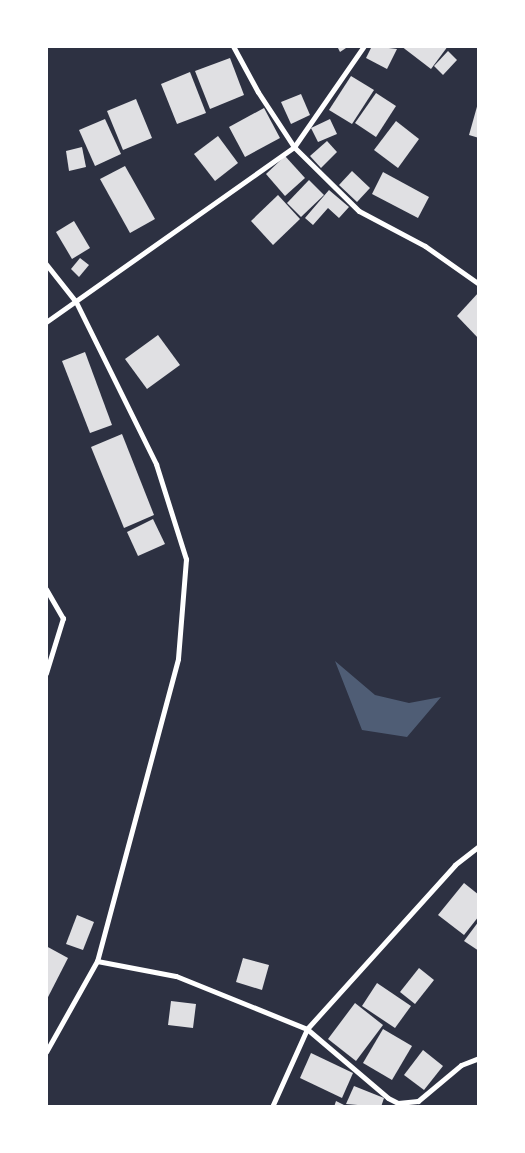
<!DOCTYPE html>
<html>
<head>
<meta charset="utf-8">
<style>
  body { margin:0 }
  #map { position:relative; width:525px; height:1153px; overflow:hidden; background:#2d3142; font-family:"Fira Sans",sans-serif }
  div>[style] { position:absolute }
  .water>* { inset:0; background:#4f5d75 }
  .building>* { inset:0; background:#e0e0e3 }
  .minor>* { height:5px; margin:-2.5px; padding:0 2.5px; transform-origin:2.5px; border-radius:2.5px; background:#fff }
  span { translate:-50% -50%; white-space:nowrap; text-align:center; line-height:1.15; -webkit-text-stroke:4px #fff; paint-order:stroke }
  .frame { position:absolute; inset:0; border:48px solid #fff; pointer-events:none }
</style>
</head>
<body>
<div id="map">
  <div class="water">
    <i style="clip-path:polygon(335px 661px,375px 695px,409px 703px,441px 697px,407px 737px,362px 730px)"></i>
  </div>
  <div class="building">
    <i style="clip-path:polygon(337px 46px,349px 46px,340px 52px)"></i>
    <i style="clip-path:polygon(372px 46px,397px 49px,387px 69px,366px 58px)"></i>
    <i style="clip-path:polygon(401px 46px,448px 46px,431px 69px)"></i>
    <i style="clip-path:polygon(448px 51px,457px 60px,443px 75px,434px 66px)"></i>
    <i style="clip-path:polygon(230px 58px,244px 95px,210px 109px,195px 71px)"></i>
    <i style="clip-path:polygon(190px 72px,206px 113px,177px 124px,161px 84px)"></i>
    <i style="clip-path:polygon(351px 76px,374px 90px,352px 124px,329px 110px)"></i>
    <i style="clip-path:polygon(376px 93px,396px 106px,376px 137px,355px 123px)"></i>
    <i style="clip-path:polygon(301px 94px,310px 115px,291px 124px,281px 102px)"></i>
    <i style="clip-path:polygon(136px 99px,152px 138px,123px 150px,107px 111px)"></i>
    <i style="clip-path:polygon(478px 103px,479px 103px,479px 138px,469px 135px)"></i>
    <i style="clip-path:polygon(264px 108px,280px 138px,245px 157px,229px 127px)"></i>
    <i style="clip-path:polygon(105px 119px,121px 154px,95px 166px,79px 130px)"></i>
    <i style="clip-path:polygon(330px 119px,337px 134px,318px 142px,311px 128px)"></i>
    <i style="clip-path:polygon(396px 121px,419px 139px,398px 168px,374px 150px)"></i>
    <i style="clip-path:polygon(218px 136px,238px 163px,215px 181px,194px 154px)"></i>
    <i style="clip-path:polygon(327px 141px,337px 152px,321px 168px,310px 156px)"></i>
    <i style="clip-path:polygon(82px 147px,86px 167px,69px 171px,66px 151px)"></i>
    <i style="clip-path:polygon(285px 156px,305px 178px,285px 196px,266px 174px)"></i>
    <i style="clip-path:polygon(125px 166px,155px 219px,130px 233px,100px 179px)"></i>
    <i style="clip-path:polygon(352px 171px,370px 188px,357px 202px,339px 185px)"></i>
    <i style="clip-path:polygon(383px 172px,429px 197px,418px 218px,372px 194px)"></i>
    <i style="clip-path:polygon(309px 180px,324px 195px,301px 217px,287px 203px)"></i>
    <i style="clip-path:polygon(329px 190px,349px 207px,339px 218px,328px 208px,313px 225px,305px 218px)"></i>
    <i style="clip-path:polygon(278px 195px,300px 219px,273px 245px,251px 221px)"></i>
    <i style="clip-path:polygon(74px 221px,90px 248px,72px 259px,56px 232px)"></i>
    <i style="clip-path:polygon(80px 258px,89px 265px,79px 277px,71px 269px)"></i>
    <i style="clip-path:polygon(479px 292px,479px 339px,457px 316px)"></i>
    <i style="clip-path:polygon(158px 335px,180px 365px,147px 389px,125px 359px)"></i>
    <i style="clip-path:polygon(85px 352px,112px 425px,90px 433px,62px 361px)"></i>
    <i style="clip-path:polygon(122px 434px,154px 515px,124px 528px,91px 447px)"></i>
    <i style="clip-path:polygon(153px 519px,165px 544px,138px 556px,127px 532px)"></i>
    <i style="clip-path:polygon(464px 883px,479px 895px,479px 916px,464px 935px,438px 915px)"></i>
    <i style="clip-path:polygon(77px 915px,94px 922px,83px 950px,66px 944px)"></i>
    <i style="clip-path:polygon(479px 921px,479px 951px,464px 941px)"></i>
    <i style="clip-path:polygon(46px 946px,68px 958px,46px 1001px)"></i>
    <i style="clip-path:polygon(243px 958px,269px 965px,262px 990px,236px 982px)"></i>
    <i style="clip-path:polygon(419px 968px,434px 980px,415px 1004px,400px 992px)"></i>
    <i style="clip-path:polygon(377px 983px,411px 1006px,395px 1028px,362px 1006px)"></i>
    <i style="clip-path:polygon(171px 1001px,196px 1004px,193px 1028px,168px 1025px)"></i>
    <i style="clip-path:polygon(355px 1003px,383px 1025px,356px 1061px,328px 1039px)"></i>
    <i style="clip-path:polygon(383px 1029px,412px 1046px,392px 1080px,363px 1063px)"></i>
    <i style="clip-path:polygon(423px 1050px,443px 1066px,424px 1090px,404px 1075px)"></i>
    <i style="clip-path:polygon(311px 1053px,353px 1073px,342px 1098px,300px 1078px)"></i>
    <i style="clip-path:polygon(354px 1086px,384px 1098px,381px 1107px,346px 1104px)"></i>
    <i style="clip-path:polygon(336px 1101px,348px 1107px,334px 1107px)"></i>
  </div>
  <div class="minor">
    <i style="left:233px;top:46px;width:52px;rotate:61.5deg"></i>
    <i style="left:258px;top:92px;width:66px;rotate:56.8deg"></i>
    <i style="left:294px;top:147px;width:91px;rotate:44.6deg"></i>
    <i style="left:359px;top:211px;width:75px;rotate:27.9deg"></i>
    <i style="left:425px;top:246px;width:66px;rotate:35.1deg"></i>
    <i style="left:46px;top:264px;width:48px;rotate:51.7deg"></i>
    <i style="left:76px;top:302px;width:181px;rotate:63.7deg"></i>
    <i style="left:156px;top:464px;width:100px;rotate:72.5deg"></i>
    <i style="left:186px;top:559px;width:100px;rotate:94.6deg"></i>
    <i style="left:178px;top:659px;width:313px;rotate:105deg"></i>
    <i style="left:97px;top:961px;width:104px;rotate:119.3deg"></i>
    <i style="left:46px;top:322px;width:304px;rotate:-35.2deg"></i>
    <i style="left:294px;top:147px;width:123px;rotate:-55.3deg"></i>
    <i style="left:46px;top:589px;width:34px;rotate:60deg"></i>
    <i style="left:63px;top:618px;width:58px;rotate:107.2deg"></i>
    <i style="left:479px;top:846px;width:31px;rotate:142deg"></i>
    <i style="left:455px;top:865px;width:221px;rotate:132.1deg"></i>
    <i style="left:307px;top:1029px;width:106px;rotate:40.4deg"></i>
    <i style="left:388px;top:1098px;width:11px;rotate:27deg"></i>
    <i style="left:398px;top:1103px;width:20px;rotate:-6deg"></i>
    <i style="left:418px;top:1101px;width:56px;rotate:-39.9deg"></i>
    <i style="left:461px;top:1065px;width:19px;rotate:-21deg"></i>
    <i style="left:97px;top:961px;width:80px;rotate:10.8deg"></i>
    <i style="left:176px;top:976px;width:141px;rotate:22deg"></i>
    <i style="left:307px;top:1029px;width:85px;rotate:114.2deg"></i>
  </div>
  <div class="frame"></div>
</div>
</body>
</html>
